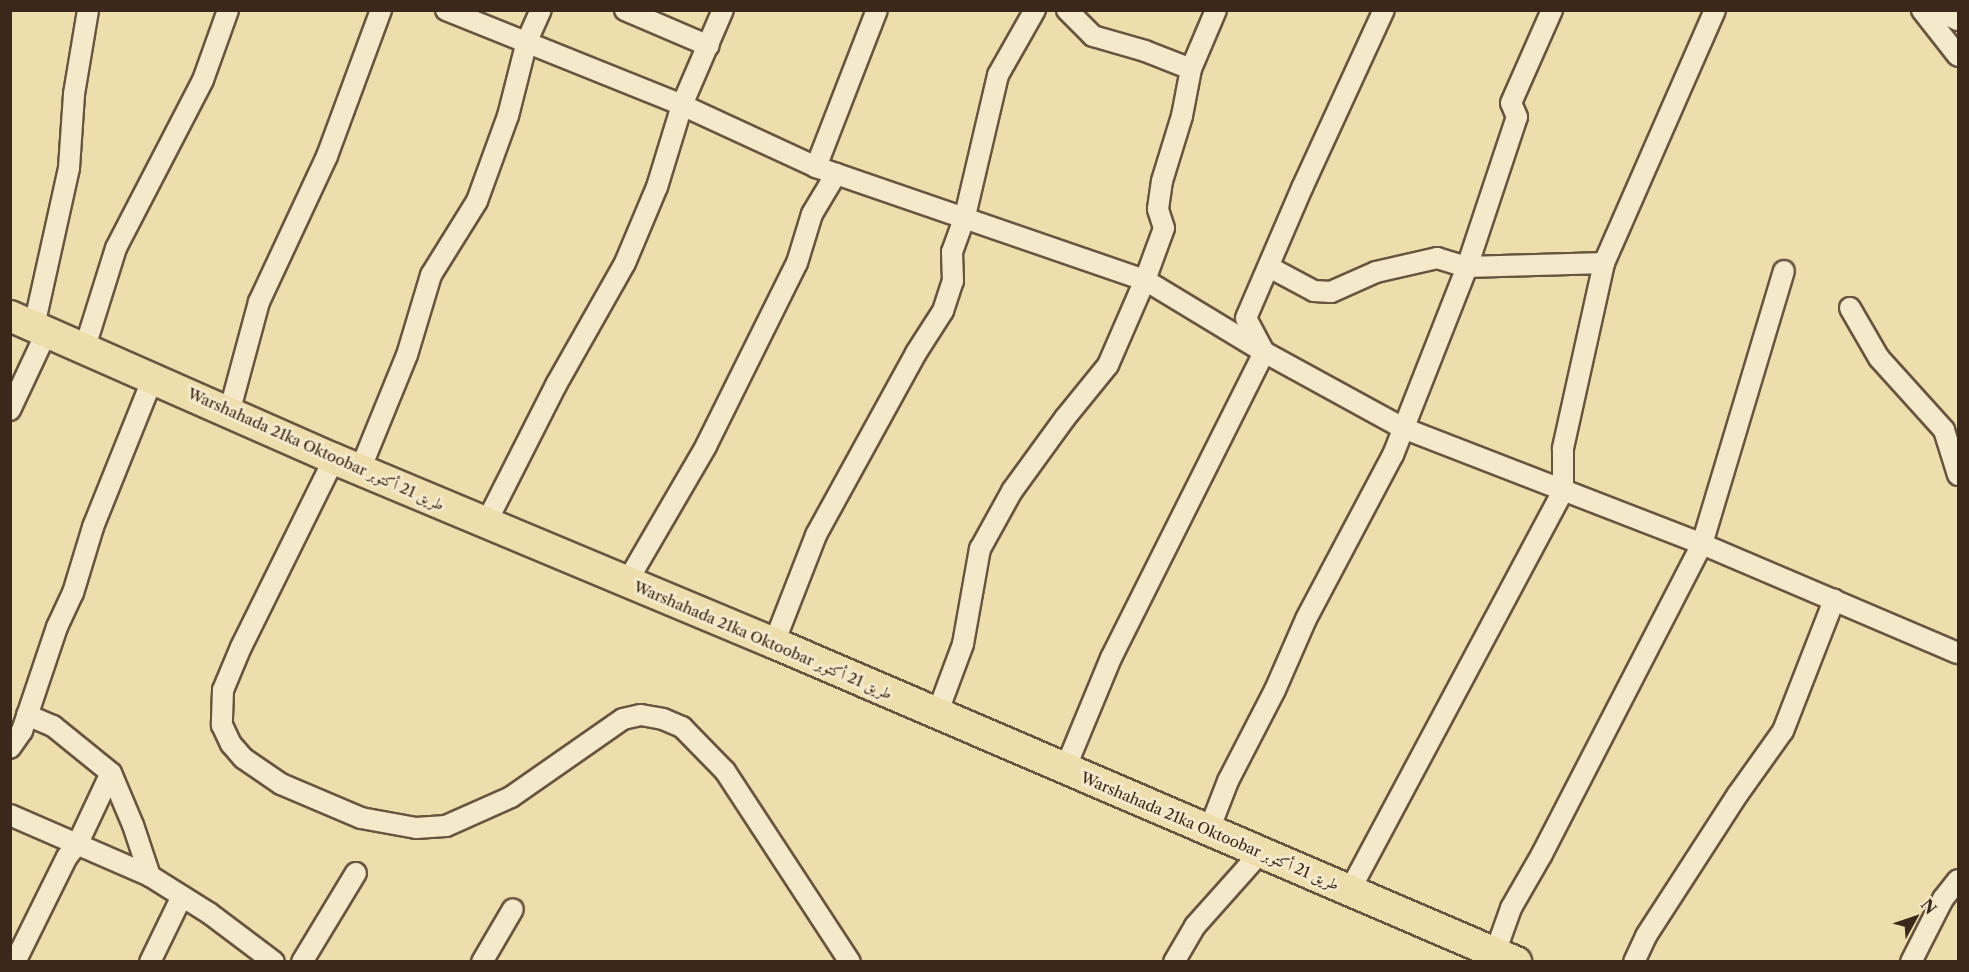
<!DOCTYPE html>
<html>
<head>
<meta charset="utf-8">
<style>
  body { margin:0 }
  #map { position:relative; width:1969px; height:972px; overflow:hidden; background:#eeddad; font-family:"Libre Caslon Text",Amiri,serif }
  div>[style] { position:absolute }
  .roads { filter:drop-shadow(2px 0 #68553f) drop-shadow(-2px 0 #68553f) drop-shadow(0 2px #68553f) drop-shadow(0 -2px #68553f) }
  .minor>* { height:20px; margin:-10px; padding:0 10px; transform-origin:10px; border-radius:10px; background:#f4e9ca }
  .primary>* { height:30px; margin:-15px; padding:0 15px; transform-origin:15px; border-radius:15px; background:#eeddad }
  span { translate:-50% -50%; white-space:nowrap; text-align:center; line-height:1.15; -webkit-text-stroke:6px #f4e9ca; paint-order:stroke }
  .street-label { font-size:15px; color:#3c281a }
  .frame { position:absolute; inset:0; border:12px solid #3c281a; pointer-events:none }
  .north { position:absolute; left:1885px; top:888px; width:60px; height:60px; -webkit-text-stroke:4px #f4e9ca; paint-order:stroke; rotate:50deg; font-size:16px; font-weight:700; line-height:24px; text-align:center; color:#3c281a }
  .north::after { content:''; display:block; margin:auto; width:21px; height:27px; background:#3c281a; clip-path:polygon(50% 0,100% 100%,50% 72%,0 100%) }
</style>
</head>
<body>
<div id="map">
  <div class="roads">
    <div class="minor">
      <i style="left:446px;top:10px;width:254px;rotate:21.9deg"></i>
      <i style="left:682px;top:105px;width:148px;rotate:24.8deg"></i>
      <i style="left:816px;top:167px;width:348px;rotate:19deg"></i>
      <i style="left:1145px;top:280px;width:139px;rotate:31.2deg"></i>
      <i style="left:1264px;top:352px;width:158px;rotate:28.7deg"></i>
      <i style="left:1403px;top:428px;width:321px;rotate:21.2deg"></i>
      <i style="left:1702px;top:544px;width:278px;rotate:23.1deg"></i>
      <i style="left:625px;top:10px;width:91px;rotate:23.2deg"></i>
      <i style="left:1067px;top:10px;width:37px;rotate:45deg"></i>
      <i style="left:1093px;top:36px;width:54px;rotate:16.1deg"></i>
      <i style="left:1145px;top:51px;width:49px;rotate:21.4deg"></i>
      <i style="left:1922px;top:10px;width:58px;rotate:52deg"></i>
      <i style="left:1938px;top:10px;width:22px;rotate:27deg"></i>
      <i style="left:816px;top:167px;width:168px;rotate:-68.8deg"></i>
      <i style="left:1269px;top:267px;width:51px;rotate:28.1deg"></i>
      <i style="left:1314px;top:291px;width:17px;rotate:3deg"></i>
      <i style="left:1331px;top:292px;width:49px;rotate:-24deg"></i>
      <i style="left:1376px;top:272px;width:63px;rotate:-12.9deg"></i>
      <i style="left:1437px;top:258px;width:31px;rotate:17deg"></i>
      <i style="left:1467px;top:267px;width:137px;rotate:-1.7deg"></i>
      <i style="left:1850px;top:308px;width:58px;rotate:59.9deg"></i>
      <i style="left:1879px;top:358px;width:97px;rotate:47.9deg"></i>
      <i style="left:1944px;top:430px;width:47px;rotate:72.7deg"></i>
      <i style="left:34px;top:326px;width:162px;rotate:-77.5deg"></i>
      <i style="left:69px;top:168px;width:74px;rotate:-86.1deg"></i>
      <i style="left:74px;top:94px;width:85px;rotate:-80.5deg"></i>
      <i style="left:85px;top:347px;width:104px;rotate:-72.6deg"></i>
      <i style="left:116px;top:248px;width:189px;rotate:-62.6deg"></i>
      <i style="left:203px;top:80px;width:74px;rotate:-70.3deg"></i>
      <i style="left:10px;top:410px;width:87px;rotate:-64.9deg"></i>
      <i style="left:229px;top:413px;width:115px;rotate:-74.9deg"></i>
      <i style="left:259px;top:302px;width:161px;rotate:-65deg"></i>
      <i style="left:327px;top:156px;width:156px;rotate:-69.7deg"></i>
      <i style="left:334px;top:459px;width:210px;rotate:116.3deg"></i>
      <i style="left:241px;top:647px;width:47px;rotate:112.7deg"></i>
      <i style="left:223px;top:690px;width:35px;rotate:92deg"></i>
      <i style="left:222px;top:725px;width:21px;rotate:65deg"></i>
      <i style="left:231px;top:744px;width:18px;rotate:49deg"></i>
      <i style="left:243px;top:758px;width:46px;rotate:34.4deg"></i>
      <i style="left:281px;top:784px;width:87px;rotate:23deg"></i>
      <i style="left:361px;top:818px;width:56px;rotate:10.3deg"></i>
      <i style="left:416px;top:828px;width:30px;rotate:-4deg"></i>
      <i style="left:446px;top:826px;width:71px;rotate:-24deg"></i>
      <i style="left:511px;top:797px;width:136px;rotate:-34.9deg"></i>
      <i style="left:623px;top:719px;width:18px;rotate:-13deg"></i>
      <i style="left:641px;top:715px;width:22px;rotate:10deg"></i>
      <i style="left:663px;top:719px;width:21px;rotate:23deg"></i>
      <i style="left:682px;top:727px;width:62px;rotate:45.7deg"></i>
      <i style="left:725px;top:771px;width:228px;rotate:56.8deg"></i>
      <i style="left:360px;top:470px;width:124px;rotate:-67.8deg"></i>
      <i style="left:407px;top:355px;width:84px;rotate:-73.3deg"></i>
      <i style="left:431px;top:275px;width:87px;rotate:-58.1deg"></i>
      <i style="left:477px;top:201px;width:90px;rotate:-70deg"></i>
      <i style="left:508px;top:116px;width:77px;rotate:-75.8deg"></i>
      <i style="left:527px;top:41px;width:34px;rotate:-66deg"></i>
      <i style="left:486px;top:523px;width:155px;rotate:-63.1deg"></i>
      <i style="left:556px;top:385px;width:140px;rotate:-60.5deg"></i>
      <i style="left:625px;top:263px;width:82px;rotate:-67.2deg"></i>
      <i style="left:657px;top:187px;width:86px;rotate:-73deg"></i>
      <i style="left:682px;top:105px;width:103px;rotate:-66.7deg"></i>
      <i style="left:627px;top:582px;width:157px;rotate:-59.8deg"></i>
      <i style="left:706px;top:446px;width:204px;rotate:-63.6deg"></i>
      <i style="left:797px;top:263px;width:51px;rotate:-73deg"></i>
      <i style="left:812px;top:214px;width:47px;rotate:-59deg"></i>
      <i style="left:774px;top:643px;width:116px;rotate:-68.7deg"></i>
      <i style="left:816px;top:535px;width:208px;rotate:-61.2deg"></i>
      <i style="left:916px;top:353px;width:50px;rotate:-57.3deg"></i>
      <i style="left:943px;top:311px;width:32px;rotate:-72deg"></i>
      <i style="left:953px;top:281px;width:29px;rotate:-92deg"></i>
      <i style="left:952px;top:252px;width:38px;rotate:-70deg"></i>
      <i style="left:965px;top:216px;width:145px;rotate:-76.8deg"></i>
      <i style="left:998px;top:75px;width:75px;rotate:-60.4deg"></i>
      <i style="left:937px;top:714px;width:75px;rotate:-69.6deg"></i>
      <i style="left:963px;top:644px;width:97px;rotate:-79.9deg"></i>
      <i style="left:980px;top:549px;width:66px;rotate:-61.1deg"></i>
      <i style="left:1012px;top:491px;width:90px;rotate:-54deg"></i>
      <i style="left:1065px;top:418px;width:68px;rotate:-50.9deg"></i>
      <i style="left:1108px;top:365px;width:93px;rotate:-66.5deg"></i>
      <i style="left:1145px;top:280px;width:55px;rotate:-69.9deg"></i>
      <i style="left:1164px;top:228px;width:20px;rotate:-108deg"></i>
      <i style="left:1158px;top:209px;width:28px;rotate:-82deg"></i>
      <i style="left:1162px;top:181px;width:68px;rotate:-72.9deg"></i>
      <i style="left:1182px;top:116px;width:48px;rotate:-79.2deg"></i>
      <i style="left:1191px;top:69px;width:64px;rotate:-67deg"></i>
      <i style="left:27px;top:715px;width:28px;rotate:23deg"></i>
      <i style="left:53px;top:726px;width:75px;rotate:39deg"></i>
      <i style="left:111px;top:773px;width:56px;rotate:67.1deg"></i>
      <i style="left:133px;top:825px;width:54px;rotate:71.6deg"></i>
      <i style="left:10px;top:748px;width:21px;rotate:-55deg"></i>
      <i style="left:22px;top:731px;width:110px;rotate:-71.4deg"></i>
      <i style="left:57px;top:627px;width:38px;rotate:-65deg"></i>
      <i style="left:73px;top:593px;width:69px;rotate:-73.1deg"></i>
      <i style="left:93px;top:527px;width:161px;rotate:-68.1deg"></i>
      <i style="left:1065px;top:769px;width:120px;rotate:-67.5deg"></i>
      <i style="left:1111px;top:658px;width:342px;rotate:-63.4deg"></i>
      <i style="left:1264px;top:352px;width:38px;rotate:-118deg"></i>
      <i style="left:1246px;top:318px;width:142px;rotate:-66.7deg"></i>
      <i style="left:1302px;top:188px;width:196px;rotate:-65.3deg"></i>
      <i style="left:10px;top:815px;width:153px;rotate:23.5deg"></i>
      <i style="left:150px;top:876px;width:70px;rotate:32.1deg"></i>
      <i style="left:209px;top:913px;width:81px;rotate:37deg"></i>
      <i style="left:1209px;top:830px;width:53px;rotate:-68.8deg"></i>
      <i style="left:1228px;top:781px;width:102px;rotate:-62.7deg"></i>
      <i style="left:1275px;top:690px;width:77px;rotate:-66.4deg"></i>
      <i style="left:1306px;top:619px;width:186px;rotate:-62.1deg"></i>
      <i style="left:1393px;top:455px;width:202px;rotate:-68.5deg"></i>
      <i style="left:1467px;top:267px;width:158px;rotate:-71.6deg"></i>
      <i style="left:1517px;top:117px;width:15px;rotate:-113deg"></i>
      <i style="left:1511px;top:103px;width:102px;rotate:-66.2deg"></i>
      <i style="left:1350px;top:890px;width:452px;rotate:-61.9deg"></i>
      <i style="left:1563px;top:491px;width:43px;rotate:-90deg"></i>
      <i style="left:1563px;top:448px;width:189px;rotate:-77.5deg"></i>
      <i style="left:1604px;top:263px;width:276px;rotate:-66.3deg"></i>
      <i style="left:1495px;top:953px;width:48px;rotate:-70.4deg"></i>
      <i style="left:1511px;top:908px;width:62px;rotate:-60.1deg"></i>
      <i style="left:1542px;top:854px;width:349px;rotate:-62.7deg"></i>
      <i style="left:1702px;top:544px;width:285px;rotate:-73.3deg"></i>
      <i style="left:15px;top:962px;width:117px;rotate:-63.7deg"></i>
      <i style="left:67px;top:857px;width:18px;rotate:-52deg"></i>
      <i style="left:78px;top:843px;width:77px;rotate:-64.8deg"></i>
      <i style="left:150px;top:962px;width:73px;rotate:-64.1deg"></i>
      <i style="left:302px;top:962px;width:104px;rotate:-58.8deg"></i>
      <i style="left:482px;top:962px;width:61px;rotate:-59.7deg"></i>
      <i style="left:1174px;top:962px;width:42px;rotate:-59.7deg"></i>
      <i style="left:1195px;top:926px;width:99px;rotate:-48.3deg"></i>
      <i style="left:1634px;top:962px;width:29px;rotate:-65deg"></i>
      <i style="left:1646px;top:936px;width:169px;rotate:-57.1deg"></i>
      <i style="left:1738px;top:794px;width:77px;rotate:-54.5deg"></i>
      <i style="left:1783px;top:731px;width:141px;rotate:-68.7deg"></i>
      <i style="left:1911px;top:962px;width:71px;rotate:-63.1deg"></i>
      <i style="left:1943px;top:899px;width:24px;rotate:-52deg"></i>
    </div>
    <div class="primary">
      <i style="left:10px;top:316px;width:354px;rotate:23.8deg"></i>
      <i style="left:334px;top:459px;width:477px;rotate:22.7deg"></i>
      <i style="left:774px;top:643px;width:808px;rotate:23.26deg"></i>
    </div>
  </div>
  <div class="street-label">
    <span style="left:316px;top:449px;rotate:24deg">Warshahada 21ka Oktoobar طريق 21 أكتوبر</span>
    <span style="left:763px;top:640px;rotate:23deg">Warshahada 21ka Oktoobar طريق 21 أكتوبر</span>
    <span style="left:1210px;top:831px;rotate:23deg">Warshahada 21ka Oktoobar طريق 21 أكتوبر</span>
  </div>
  <div class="frame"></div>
  <div class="north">N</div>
</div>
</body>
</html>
